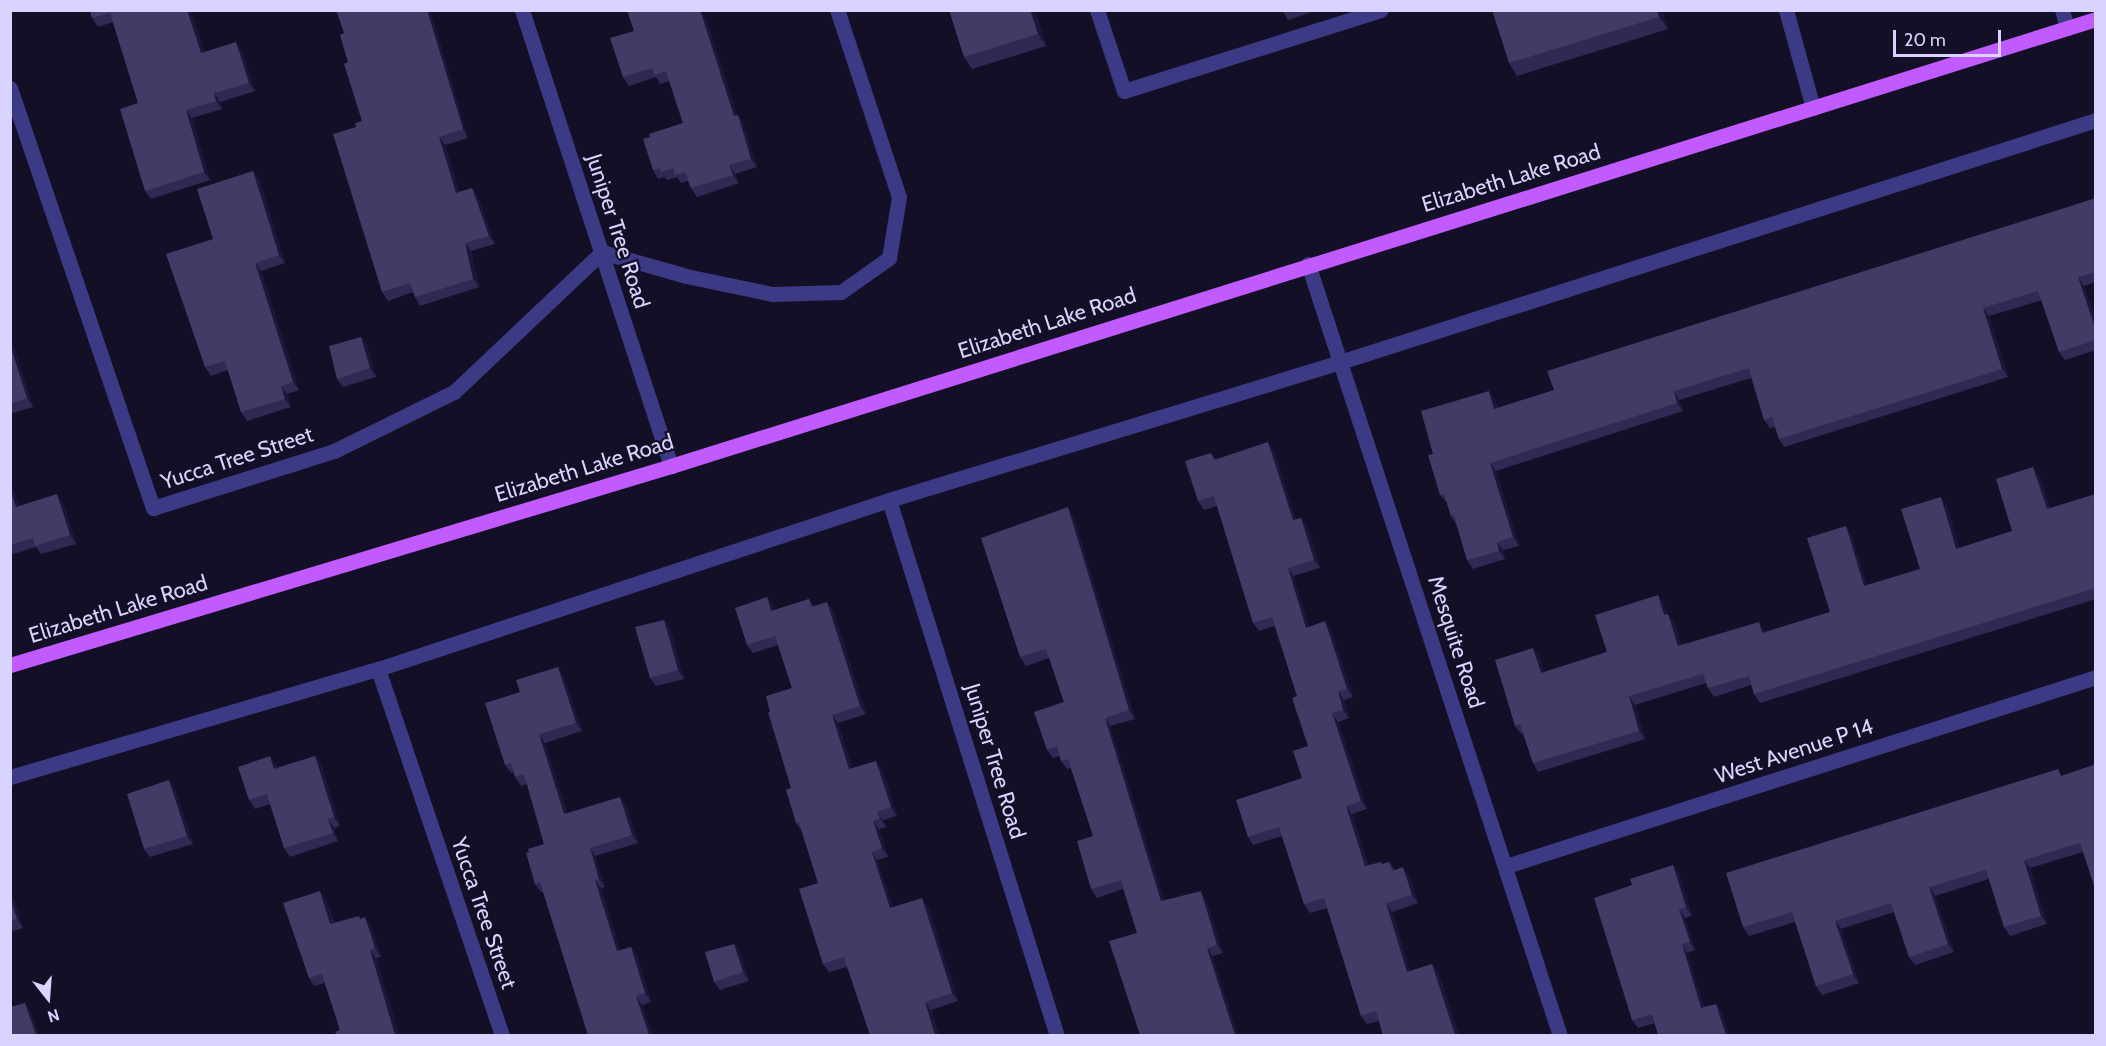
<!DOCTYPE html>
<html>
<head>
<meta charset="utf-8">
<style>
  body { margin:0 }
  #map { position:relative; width:2106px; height:1046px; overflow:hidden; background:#130f26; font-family:Cabin,sans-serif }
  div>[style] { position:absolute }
  .minor>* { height:15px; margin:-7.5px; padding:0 7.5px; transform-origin:7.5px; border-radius:7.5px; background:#3d3a85 }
  .major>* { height:15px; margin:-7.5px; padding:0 7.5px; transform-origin:7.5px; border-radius:7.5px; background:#c25bff }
  .wall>* { inset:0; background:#312854 }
  .shaded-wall>* { inset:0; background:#1d163a }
  .building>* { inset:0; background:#433a66 }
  span { translate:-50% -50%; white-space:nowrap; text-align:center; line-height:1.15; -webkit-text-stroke:4.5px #130f26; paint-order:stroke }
  .street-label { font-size:22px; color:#d9d4ff }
  .frame { position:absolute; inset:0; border:12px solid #d9d4ff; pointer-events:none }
  .north { position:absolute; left:18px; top:968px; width:60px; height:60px; -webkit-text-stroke:4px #130f26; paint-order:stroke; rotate:163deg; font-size:16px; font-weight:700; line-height:24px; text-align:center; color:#d9d4ff }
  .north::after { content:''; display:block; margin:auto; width:21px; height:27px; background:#d9d4ff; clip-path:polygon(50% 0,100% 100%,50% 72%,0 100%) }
  .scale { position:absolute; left:1893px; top:30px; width:108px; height:27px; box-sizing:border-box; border:3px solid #d9d4ff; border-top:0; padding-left:8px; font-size:18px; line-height:21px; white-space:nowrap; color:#d9d4ff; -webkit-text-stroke:4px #130f26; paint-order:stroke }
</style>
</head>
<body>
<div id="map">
  <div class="minor">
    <i style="left:522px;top:10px;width:480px;rotate:71.9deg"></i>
    <i style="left:1097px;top:10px;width:85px;rotate:71.6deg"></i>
    <i style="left:1124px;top:91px;width:269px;rotate:-17.5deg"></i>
    <i style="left:1786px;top:10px;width:102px;rotate:74.6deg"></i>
    <i style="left:2062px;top:10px;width:19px;rotate:74deg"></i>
    <i style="left:10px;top:88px;width:444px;rotate:71.2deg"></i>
    <i style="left:153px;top:508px;width:190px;rotate:-17.5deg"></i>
    <i style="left:334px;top:451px;width:134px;rotate:-26.2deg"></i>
    <i style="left:454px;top:392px;width:204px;rotate:-43.4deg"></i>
    <i style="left:602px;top:252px;width:87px;rotate:15.9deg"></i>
    <i style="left:686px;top:276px;width:88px;rotate:11.8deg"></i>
    <i style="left:772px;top:294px;width:69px;rotate:-1.7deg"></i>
    <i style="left:841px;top:292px;width:59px;rotate:-35.3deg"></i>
    <i style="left:889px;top:258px;width:62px;rotate:-80.7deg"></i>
    <i style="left:899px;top:197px;width:197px;rotate:-108.3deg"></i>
    <i style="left:1308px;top:264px;width:812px;rotate:71.92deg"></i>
    <i style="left:889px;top:500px;width:562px;rotate:72.6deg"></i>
    <i style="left:378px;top:669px;width:387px;rotate:71.3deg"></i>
    <i style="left:10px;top:777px;width:384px;rotate:-16.4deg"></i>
    <i style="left:378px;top:669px;width:538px;rotate:-18.3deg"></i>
    <i style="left:889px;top:500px;width:472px;rotate:-17deg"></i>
    <i style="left:1340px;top:362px;width:794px;rotate:-17.75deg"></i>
    <i style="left:1506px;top:866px;width:620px;rotate:-17.76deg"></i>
  </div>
  <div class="major">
    <i style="left:10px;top:665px;width:690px;rotate:-16.75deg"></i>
    <i style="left:671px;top:466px;width:1493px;rotate:-17.42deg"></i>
  </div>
  <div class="wall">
    <i style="clip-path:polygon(90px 10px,191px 10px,204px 52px,242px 51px,255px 91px,220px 102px,222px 109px,192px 118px,210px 180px,151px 199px,145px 191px,138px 103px,113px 22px,98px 27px,92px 18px)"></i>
    <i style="clip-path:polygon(430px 10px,468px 138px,445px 145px,459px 192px,472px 188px,478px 197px,495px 244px,471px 251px,479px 287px,420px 306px,415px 297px,413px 292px,388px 301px,382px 292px,356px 127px,362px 121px,348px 62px,344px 33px)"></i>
    <i style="clip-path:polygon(627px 10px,692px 10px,693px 12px,706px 18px,737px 115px,738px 115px,743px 123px,757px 167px,735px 174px,739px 183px,697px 197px,691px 188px,688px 181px,681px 183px,677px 177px,667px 180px,664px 177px,658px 179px,653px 170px,650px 137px,683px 123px,669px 81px,660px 84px,656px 77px,629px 86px,623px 77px,634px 31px)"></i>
    <i style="clip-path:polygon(949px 10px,1035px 10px,1046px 46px,972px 69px,964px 57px)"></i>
    <i style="clip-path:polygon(1282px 10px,1318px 10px,1288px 20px)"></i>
    <i style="clip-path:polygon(1662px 10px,1668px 29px,1517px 76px,1509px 63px)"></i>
    <i style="clip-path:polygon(253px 171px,259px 179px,285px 263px,261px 271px,299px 390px,287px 394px,291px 407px,247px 421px,241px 412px,228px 370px,211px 376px,205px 367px,213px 239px)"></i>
    <i style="clip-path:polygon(2096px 198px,2096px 282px,2084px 286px,2096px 321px,2096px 350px,2065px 360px,2059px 352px,2042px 300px,1989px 316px,2008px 377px,1784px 447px,1779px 439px,1775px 427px,1770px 428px,1764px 420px,1751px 378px,1679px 400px,1683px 411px,1496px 471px,1519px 546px,1503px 550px,1505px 559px,1473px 569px,1467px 560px,1456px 524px,1451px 516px,1447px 503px,1440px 495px,1433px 454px,1495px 400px,1498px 408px,1554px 390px)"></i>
    <i style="clip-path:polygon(361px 337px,367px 345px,376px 377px,343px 387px,337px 379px)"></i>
    <i style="clip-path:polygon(10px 341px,14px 347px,33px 407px,10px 414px)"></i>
    <i style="clip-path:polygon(1274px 451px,1296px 520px,1301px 518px,1307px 526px,1320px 568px,1293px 576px,1309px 627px,1331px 630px,1353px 697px,1344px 700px,1349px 718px,1338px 722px,1367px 809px,1352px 814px,1368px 865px,1383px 864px,1389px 862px,1395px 870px,1409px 876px,1418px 903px,1392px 912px,1410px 971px,1432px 964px,1438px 972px,1459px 1035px,1383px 1035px,1379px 1021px,1367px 1024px,1361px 1016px,1327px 908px,1310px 913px,1304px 904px,1282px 836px,1253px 845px,1248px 837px,1302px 778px,1308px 746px,1297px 696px,1275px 626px,1259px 631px,1253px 623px,1217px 506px,1204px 510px,1198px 501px,1211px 453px,1215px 459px)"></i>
    <i style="clip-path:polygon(2039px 475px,2050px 508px,2096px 494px,2096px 599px,1760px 703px,1754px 694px,1751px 685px,1714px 697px,1708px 688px,1706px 683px,1635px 705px,1645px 739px,1538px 772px,1533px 763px,1523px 733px,1521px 734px,1515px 726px,1539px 656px,1544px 672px,1607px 652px,1658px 595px,1663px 603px,1667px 614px,1674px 622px,1681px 645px,1765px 630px,1765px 632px,1830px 612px,1846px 526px,1851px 535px,1867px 585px,1920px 569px,1947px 506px,1959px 548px,2012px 531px)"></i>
    <i style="clip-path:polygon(10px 480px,19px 506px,63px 502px,76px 544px,41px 554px,36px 547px,10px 555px)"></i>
    <i style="clip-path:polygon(1073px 515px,1135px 719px,1110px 726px,1164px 900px,1206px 900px,1223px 953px,1213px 956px,1137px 933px,1123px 889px,1097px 898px,1091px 889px,1093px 836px,1071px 768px,1067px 769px,1061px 761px,1060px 756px,1053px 758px,1047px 750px,1064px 702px,1049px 658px,1026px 666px,1020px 657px)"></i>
    <i style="clip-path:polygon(767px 597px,773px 606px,774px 610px,809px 599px,813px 606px,833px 610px,866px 714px,838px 723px,852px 768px,882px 769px,897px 816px,883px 820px,886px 827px,879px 829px,888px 857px,877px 860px,893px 907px,928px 906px,958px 1001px,931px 1010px,939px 1035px,870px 1035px,847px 967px,829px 972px,823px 964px,818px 883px,801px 830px,796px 823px,791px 788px,770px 712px,792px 688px,778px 645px,753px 653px,747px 645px)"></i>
    <i style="clip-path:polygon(664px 620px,670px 628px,684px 679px,656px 686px,650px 678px)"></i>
    <i style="clip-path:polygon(563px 675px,582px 731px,545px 743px,567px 813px,626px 805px,638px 843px,595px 856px,605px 887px,601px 888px,620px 950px,631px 947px,637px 955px,651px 1002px,642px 1005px,652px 1035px,588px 1035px,543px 892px,541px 892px,535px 884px,529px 852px,544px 844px,527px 784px,521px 786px,515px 777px,514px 772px,511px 773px,505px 765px,520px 692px)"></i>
    <i style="clip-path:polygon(315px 756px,321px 764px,340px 826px,334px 828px,338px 841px,290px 857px,284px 848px,270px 804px,255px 809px,249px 800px,276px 765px,277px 768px)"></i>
    <i style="clip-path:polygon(2058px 769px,2083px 852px,2030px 868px,2047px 924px,2010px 936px,2004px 927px,1989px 879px,1935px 896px,1954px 952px,1915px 965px,1909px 957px,1894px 912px,1841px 929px,1859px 983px,1822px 995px,1816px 986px,1795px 922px,1749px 936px,1743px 927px)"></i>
    <i style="clip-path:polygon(175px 789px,193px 844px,150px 857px,144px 849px)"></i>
    <i style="clip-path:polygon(1673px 865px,1679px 873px,1692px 916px,1685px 918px,1695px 950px,1687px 953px,1704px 1007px,1716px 1004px,1722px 1012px,1655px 1023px,1638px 1028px,1632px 1020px,1632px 885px)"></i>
    <i style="clip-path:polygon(10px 888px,23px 928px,10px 932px)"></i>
    <i style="clip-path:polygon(326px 899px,334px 923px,361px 919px,371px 926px,381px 957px,376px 958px,399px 1035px,337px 1035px,340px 1030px,325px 983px,314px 986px,309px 978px)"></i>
    <i style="clip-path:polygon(734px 944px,740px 952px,749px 981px,720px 990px,714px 982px)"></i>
  </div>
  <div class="shaded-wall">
    <i style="clip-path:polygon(187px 10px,191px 10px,207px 62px,201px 53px)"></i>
    <i style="clip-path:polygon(427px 10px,430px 10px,468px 138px,463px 129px)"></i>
    <i style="clip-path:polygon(700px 10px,706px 18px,740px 124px,734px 116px)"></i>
    <i style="clip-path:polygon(1030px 10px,1035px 10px,1046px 46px,1038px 34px)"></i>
    <i style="clip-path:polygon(1657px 10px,1662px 10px,1668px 29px,1659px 17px)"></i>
    <i style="clip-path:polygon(236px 42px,242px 51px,255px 91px,249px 83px)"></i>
    <i style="clip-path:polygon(214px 93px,220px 102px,222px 109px,216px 101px)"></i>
    <i style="clip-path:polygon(186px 110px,192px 118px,210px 180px,204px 172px)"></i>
    <i style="clip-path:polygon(738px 115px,743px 123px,757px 167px,751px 159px)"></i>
    <i style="clip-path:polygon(439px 137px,445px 145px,462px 202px,456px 193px)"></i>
    <i style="clip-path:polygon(729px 165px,735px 174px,739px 183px,733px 175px)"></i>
    <i style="clip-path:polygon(253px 171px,259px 179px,285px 263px,279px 255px)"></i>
    <i style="clip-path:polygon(472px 188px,478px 197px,495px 244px,489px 236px)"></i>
    <i style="clip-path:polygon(465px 243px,471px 251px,479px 287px,473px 279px)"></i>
    <i style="clip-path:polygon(255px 263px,261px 271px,299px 390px,293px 382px)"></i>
    <i style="clip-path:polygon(2078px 277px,2084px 286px,2096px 321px,2096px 331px)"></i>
    <i style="clip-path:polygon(1983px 308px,1989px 316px,2008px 377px,2002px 369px)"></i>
    <i style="clip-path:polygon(361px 337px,367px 345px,376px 377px,370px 368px)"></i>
    <i style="clip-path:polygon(10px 341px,14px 347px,33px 407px,27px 398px,10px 345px)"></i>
    <i style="clip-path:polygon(281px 386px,287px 394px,291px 407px,285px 399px)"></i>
    <i style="clip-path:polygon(1489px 391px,1495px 400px,1500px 418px,1494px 409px)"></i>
    <i style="clip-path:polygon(1674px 391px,1679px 400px,1683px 411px,1677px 403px)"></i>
    <i style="clip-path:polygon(1268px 442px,1274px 451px,1299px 529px,1293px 520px)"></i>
    <i style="clip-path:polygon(1490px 463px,1496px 471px,1519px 546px,1513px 537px)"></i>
    <i style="clip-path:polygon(2033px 467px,2039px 475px,2053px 518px,2047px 509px)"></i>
    <i style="clip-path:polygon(10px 480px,22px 515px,16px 507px,10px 490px)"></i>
    <i style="clip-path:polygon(57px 494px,63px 502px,76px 544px,70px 535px)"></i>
    <i style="clip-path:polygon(1941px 497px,1947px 506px,1962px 557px,1956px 549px)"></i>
    <i style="clip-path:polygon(1068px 507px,1073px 515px,1135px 719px,1129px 710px)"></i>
    <i style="clip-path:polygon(1301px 518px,1307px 526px,1320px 568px,1314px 560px)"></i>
    <i style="clip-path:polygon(1846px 526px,1851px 535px,1870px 594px,1864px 586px)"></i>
    <i style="clip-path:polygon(1497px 542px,1503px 550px,1505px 559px,1499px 551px)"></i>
    <i style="clip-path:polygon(1288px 568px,1293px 576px,1312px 636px,1306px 628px)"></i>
    <i style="clip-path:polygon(1658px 595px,1663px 603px,1670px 623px,1664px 615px)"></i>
    <i style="clip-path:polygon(767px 597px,773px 606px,777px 620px,771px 611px)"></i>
    <i style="clip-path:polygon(827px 602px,833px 610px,866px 714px,860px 706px)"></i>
    <i style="clip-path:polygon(1668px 614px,1674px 622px,1684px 655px,1678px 646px)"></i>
    <i style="clip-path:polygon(664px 620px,670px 628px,684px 679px,678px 670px)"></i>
    <i style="clip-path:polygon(1325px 621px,1331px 630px,1353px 697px,1347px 689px)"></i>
    <i style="clip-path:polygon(1759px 622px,1765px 630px,1768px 642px,1762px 633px)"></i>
    <i style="clip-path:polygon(1533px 648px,1539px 656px,1547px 681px,1541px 673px)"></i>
    <i style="clip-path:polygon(558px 667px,563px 675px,582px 731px,576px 723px)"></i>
    <i style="clip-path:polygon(1338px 691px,1344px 700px,1349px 718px,1343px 710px)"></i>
    <i style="clip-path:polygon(1629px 696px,1635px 705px,1645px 739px,1639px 731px)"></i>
    <i style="clip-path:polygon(1332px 713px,1338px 722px,1367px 809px,1361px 801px)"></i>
    <i style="clip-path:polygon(832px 715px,838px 723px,855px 778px,849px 769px)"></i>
    <i style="clip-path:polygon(1105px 718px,1110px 726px,1167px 909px,1161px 901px)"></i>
    <i style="clip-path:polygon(539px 734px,545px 743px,570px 823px,564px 814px)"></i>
    <i style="clip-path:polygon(270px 756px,276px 765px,280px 777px,274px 769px)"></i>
    <i style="clip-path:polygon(315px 756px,321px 764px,340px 826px,334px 817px)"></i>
    <i style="clip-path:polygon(876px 761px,882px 769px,897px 816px,891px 807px)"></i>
    <i style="clip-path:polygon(169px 780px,175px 789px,193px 844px,187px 836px)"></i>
    <i style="clip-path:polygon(620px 797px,626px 805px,638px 843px,632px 835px)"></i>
    <i style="clip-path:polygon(1346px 806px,1352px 814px,1371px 875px,1365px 866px)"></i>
    <i style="clip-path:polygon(877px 812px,883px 820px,886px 827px,880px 818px)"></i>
    <i style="clip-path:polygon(328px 819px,334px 828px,338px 841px,333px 833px)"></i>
    <i style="clip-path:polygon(873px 821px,879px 829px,888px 857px,882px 848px)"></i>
    <i style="clip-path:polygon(590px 848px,595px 856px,605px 887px,599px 879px)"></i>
    <i style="clip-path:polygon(872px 852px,877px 860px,896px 916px,890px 908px)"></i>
    <i style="clip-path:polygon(2024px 860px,2030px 868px,2047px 924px,2041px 916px)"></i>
    <i style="clip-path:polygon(1673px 865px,1679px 873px,1692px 916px,1686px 907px)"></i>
    <i style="clip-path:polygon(1403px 867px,1409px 876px,1418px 903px,1412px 895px)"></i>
    <i style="clip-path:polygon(595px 880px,601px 888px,623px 960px,617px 951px)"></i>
    <i style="clip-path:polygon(1929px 887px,1935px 896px,1954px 952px,1948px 944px)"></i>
    <i style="clip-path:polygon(10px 888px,23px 928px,17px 919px,10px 898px)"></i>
    <i style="clip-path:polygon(320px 891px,326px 899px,336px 933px,330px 924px)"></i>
    <i style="clip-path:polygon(1201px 891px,1206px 900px,1223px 953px,1217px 945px)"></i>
    <i style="clip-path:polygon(922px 898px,928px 906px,958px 1001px,952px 993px)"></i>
    <i style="clip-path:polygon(1386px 903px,1392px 912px,1413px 980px,1407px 972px)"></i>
    <i style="clip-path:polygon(1679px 909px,1685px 918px,1695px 950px,1690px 942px)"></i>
    <i style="clip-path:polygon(365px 917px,371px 926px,381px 957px,375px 948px)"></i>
    <i style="clip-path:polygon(1835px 921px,1841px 929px,1859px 983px,1853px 974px)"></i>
    <i style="clip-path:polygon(734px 944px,740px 952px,749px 981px,743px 972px)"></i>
    <i style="clip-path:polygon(1682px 944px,1687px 953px,1707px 1017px,1701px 1008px)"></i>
    <i style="clip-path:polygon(631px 947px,637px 955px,651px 1002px,645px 993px)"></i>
    <i style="clip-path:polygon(1207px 948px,1213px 956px,1238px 1035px,1235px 1035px)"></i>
    <i style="clip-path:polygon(370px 950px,376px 958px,399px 1035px,395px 1035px)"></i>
    <i style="clip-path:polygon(1432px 964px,1438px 972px,1459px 1035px,1455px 1035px)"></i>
    <i style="clip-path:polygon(636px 996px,642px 1005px,652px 1035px,649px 1035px)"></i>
    <i style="clip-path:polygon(925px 1002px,931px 1010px,939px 1035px,935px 1035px)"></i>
    <i style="clip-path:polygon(25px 1003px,31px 1011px,39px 1035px,36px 1035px)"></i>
    <i style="clip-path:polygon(1716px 1004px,1722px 1012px,1729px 1035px,1726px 1035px)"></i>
  </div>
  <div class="building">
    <i style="clip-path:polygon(90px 10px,187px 10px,201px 53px,236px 42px,249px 83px,214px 93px,216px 101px,186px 110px,204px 172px,145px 191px,120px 109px,138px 103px,110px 13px,92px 18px)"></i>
    <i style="clip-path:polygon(336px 10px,427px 10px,463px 129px,439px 137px,456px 193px,472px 188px,489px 236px,465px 243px,473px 279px,415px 297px,410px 283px,382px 292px,333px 134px,356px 127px,355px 123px,362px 121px,344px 64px,348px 62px,340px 35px,344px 33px)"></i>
    <i style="clip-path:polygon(627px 10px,689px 10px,690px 13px,700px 10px,734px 116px,738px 115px,751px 159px,729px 165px,733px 175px,691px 188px,685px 172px,675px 175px,673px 168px,661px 172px,660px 168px,653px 170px,643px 139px,650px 137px,649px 134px,683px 123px,666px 71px,654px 75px,652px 68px,623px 77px,610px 38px,634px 31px)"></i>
    <i style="clip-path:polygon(949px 10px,1030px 10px,1038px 34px,964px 57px)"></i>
    <i style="clip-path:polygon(1492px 10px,1657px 10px,1659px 17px,1509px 63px)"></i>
    <i style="clip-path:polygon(253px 171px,279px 255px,255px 263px,293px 382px,281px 386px,285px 399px,241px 412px,225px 361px,205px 367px,166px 254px,213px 239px,197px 189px)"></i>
    <i style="clip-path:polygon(2096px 198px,2096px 272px,2078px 277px,2096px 331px,2096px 340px,2059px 352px,2038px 291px,1983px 308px,2002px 369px,1779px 439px,1772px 417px,1764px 420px,1749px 368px,1674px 391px,1677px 403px,1490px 463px,1513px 537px,1497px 542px,1499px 551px,1467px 560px,1454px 515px,1451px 516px,1444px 494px,1440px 495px,1428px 455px,1433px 454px,1421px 411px,1489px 391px,1494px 409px,1554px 390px,1547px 371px)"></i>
    <i style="clip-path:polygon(361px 337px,370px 368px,337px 379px,329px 346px)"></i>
    <i style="clip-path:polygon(10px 345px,27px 398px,10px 404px)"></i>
    <i style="clip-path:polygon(1268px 442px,1293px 520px,1301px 518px,1314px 560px,1288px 568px,1306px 628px,1325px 621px,1347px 689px,1338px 691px,1343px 710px,1332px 713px,1361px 801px,1346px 806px,1365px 866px,1381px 862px,1382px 864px,1389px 862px,1392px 871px,1403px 867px,1412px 895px,1386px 903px,1407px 972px,1432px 964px,1455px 1035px,1383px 1035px,1376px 1011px,1361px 1016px,1324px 898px,1304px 904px,1279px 827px,1248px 837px,1236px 800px,1302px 778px,1293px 751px,1308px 746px,1292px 698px,1297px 696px,1272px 617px,1253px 623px,1214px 496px,1198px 501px,1185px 461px,1211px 453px,1214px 460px)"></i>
    <i style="clip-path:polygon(2033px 467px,2047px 509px,2096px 494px,2096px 588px,1754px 694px,1749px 676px,1708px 688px,1703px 674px,1629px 696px,1639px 731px,1533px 763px,1520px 724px,1515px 726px,1495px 660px,1533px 648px,1541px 673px,1607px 652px,1595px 615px,1658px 595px,1664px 615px,1668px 614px,1678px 646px,1759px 622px,1762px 633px,1830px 612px,1807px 538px,1846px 526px,1864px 586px,1920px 569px,1901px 509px,1941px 497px,1956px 549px,2012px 531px,1996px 479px)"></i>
    <i style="clip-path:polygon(10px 490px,16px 507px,57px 494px,70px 535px,35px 546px,33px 538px,10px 545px)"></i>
    <i style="clip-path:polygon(1068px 507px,1129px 710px,1105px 718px,1161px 901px,1201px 891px,1217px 945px,1207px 948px,1235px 1035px,1140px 1035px,1109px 941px,1137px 933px,1121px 880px,1091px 889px,1077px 841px,1093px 836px,1068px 759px,1061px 761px,1057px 746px,1047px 750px,1034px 712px,1064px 702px,1046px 649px,1020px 657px,981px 538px)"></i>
    <i style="clip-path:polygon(767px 597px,771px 611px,809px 599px,811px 607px,827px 602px,860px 706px,832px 715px,849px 769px,876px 761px,891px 807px,877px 812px,880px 818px,873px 821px,882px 848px,872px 852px,890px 908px,922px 898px,952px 993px,925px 1002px,935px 1035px,870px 1035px,844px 957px,823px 964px,799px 889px,818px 883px,799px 822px,796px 823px,786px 790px,791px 788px,768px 712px,770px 712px,766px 696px,792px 688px,775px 636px,747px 645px,735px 608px)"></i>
    <i style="clip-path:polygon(664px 620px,678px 670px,650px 678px,635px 627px)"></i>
    <i style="clip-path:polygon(558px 667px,576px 723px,539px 734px,564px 814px,620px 797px,632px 835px,590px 848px,599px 879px,595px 880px,617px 951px,631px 947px,645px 993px,636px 996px,649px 1035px,588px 1035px,540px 882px,535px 884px,526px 853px,529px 852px,528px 849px,544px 844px,524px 774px,515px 777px,511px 763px,505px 765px,485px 703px,520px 692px,516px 680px)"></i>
    <i style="clip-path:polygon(270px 756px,274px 769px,315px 756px,334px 817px,328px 819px,333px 833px,284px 848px,267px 794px,249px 800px,238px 767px)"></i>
    <i style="clip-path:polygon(2096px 764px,2096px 892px,2080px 843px,2024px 860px,2041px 916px,2004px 927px,1986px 870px,1929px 887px,1948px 944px,1909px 957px,1891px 903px,1835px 921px,1853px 974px,1816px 986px,1792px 912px,1743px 927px,1726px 873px,2058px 769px,2061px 776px)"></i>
    <i style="clip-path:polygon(169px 780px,187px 836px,144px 849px,127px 794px)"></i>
    <i style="clip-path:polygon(1673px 865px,1686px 907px,1679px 909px,1690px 942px,1682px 944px,1701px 1008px,1716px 1004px,1726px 1035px,1658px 1035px,1652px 1014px,1632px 1020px,1594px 898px,1632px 885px,1630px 879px)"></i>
    <i style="clip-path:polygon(320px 891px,330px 924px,359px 916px,360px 919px,365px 917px,375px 948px,370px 950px,395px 1035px,337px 1035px,335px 1032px,340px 1030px,322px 974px,309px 978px,283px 903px)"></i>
    <i style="clip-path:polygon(10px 898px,17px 919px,10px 921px)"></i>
    <i style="clip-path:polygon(734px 944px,743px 972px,714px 982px,705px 952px)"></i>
    <i style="clip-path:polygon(25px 1003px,36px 1035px,10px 1035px,10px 1007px)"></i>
  </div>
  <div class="street-label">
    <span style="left:1511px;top:178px;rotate:-17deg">Elizabeth Lake Road</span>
    <span style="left:618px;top:231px;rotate:72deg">Juniper Tree Road</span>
    <span style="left:1047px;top:323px;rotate:-18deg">Elizabeth Lake Road</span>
    <span style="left:237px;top:458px;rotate:-18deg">Yucca Tree Street</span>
    <span style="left:584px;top:468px;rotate:-17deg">Elizabeth Lake Road</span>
    <span style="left:118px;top:609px;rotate:-17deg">Elizabeth Lake Road</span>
    <span style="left:1456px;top:642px;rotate:72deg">Mesquite Road</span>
    <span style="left:1794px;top:751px;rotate:-18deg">West Avenue P 14</span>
    <span style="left:995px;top:761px;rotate:73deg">Juniper Tree Road</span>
    <span style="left:484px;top:913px;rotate:71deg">Yucca Tree Street</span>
  </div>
  <div class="frame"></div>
  <div class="north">N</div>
  <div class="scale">20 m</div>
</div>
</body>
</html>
